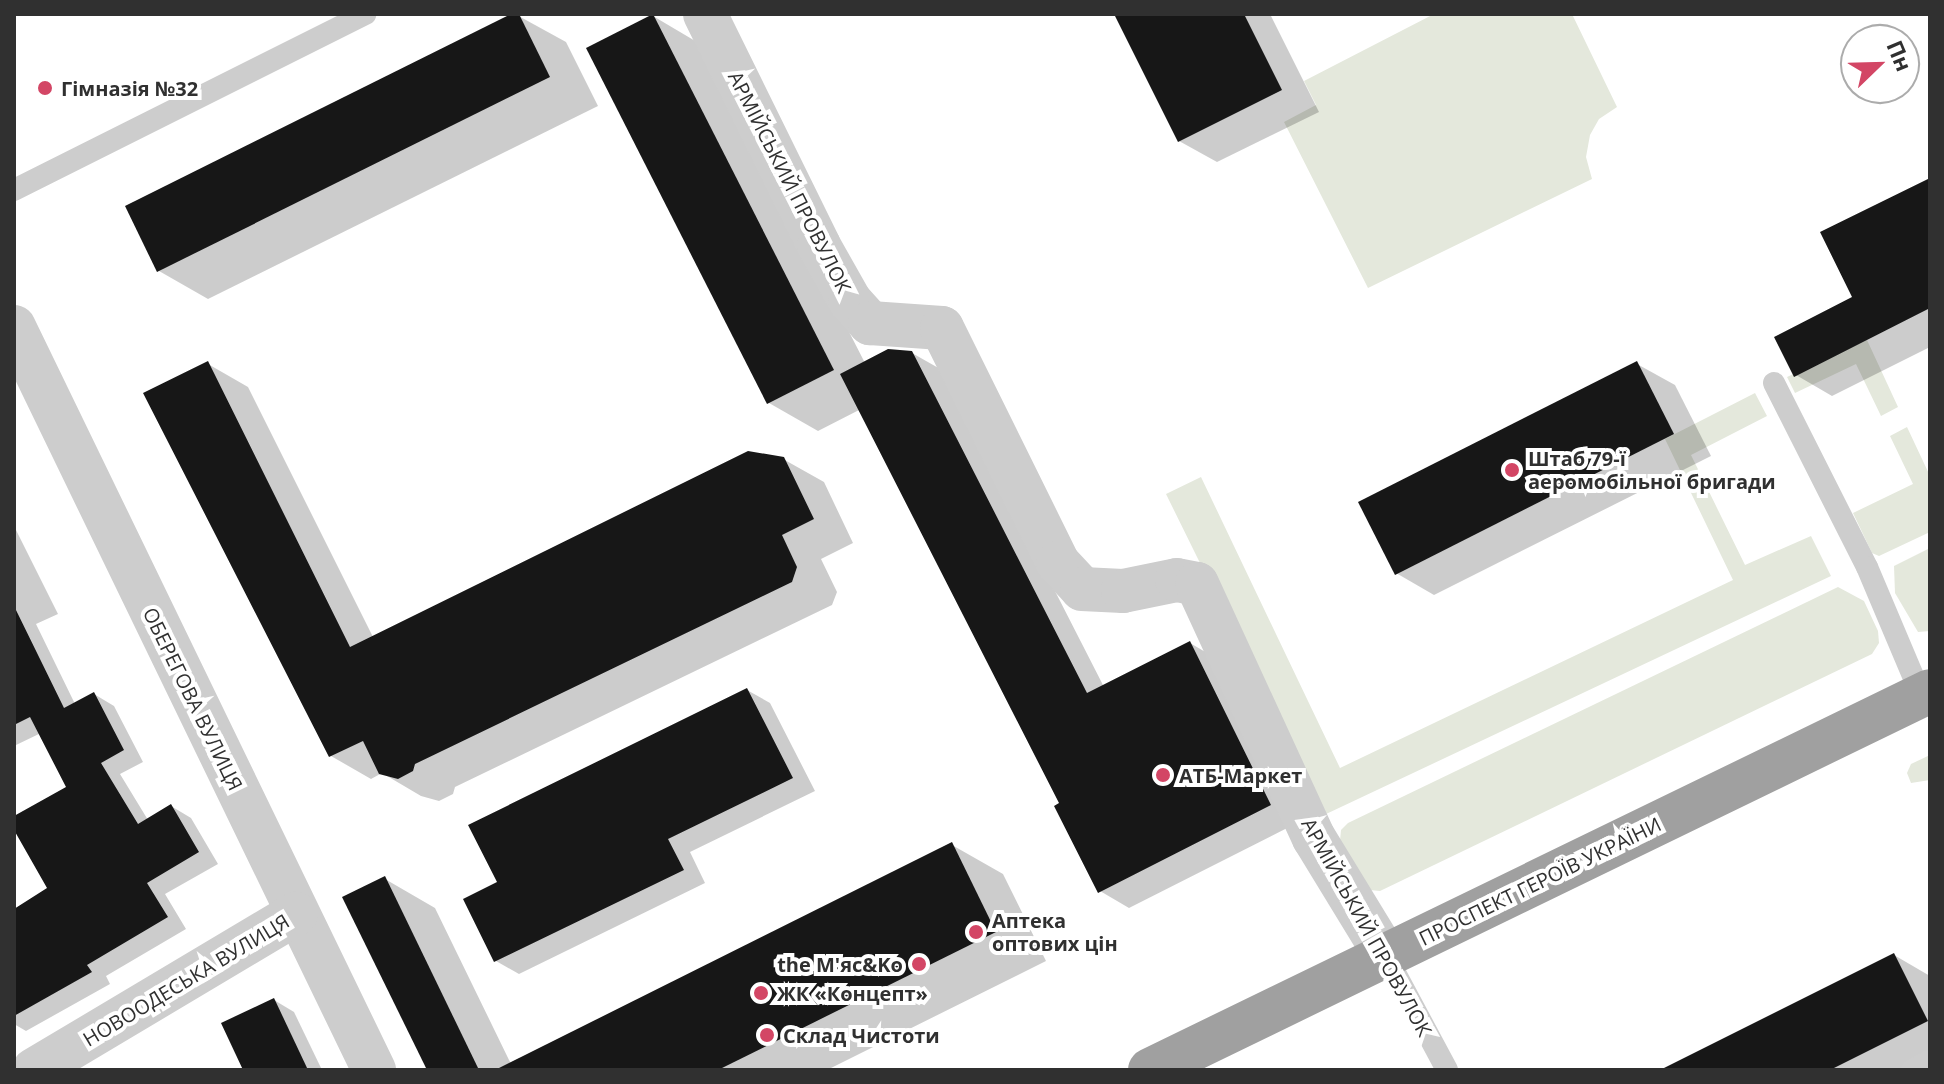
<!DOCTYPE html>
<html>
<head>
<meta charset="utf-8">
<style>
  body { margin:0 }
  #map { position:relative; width:1944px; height:1084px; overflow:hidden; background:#fff; font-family:"Open Sans",sans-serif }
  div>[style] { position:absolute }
  .green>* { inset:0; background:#e4e8dc }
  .shadow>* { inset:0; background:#0003 }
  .building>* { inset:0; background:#171717 }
  .service>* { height:22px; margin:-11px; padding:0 11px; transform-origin:11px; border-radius:11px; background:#cdcdcd }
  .minor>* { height:44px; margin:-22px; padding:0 22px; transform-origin:22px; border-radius:22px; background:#cdcdcd }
  .trunk>* { height:44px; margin:-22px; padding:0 22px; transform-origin:22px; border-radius:22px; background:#a0a0a0 }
  .dots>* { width:22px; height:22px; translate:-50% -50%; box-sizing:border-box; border:4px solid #fff; border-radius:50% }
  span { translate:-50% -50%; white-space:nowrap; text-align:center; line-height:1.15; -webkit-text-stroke:8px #fff; paint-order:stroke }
  .poi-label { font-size:20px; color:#303030; font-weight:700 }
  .left { translate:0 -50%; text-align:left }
  .right { translate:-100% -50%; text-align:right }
  .street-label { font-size:20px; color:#303030 }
  .frame { position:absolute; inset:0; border:16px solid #303030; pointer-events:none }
  .north { position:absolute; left:1840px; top:24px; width:80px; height:80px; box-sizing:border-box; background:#fff; border:2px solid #acacac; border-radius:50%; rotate:67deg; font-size:22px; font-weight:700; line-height:32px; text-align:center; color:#303030 }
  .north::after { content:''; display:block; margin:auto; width:28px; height:36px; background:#d34665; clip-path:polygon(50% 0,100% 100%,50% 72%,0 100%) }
</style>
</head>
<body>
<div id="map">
  <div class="green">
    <i style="clip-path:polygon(1434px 14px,1572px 14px,1617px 107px,1599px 119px,1590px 135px,1586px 157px,1592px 179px,1368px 288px,1284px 122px,1316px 105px,1304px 81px)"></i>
    <i style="clip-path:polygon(1867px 340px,1898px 407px,1881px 416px,1856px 364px,1795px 393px,1787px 377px)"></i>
    <i style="clip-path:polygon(1755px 393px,1767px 416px,1691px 455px,1745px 565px,1811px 536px,1831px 576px,1324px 815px,1166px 494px,1201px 477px,1340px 768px,1733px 580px,1665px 439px)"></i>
    <i style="clip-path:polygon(1907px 427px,1930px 476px,1930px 532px,1879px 556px,1872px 553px,1853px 513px,1913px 484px,1890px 436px)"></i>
    <i style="clip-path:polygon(1930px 548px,1930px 631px,1918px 632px,1895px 593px,1894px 566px)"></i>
    <i style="clip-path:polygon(1838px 587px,1864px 601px,1878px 631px,1879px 643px,1872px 654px,1380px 891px,1370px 890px,1340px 841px,1341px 830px,1348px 823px)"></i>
    <i style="clip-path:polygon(1930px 755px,1930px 780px,1911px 783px,1907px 773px,1911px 764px)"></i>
  </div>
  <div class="shadow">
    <i style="clip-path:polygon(515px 14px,566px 42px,598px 106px,208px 299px,159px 271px)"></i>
    <i style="clip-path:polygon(1117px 14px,1270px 14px,1319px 112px,1217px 162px,1179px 141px)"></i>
    <i style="clip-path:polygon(653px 16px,702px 45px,865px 363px,912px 353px,942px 370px,1104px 687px,1190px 643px,1219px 660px,1299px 822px,1129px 908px,1100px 891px,1062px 804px,861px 409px,818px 431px,769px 403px)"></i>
    <i style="clip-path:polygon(1930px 181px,1930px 347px,1832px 396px,1796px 375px,1855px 298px)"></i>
    <i style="clip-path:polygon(208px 364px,248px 387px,373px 637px,783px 459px,824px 482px,853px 543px,821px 559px,837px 592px,832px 605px,455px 787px,453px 794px,439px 801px,421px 796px,382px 773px,371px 779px,331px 756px)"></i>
    <i style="clip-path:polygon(1637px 364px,1675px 385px,1711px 456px,1434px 595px,1396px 573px)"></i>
    <i style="clip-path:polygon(14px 526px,58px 614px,36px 624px,75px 704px,94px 694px,114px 706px,143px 762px,120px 774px,148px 820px,171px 806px,191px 818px,218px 864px,165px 894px,186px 929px,106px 976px,110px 984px,26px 1031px,14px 1024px,14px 911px,49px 889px,14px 825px,14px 818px,68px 788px,41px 733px,14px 746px)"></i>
    <i style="clip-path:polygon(747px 690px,770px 703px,815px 791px,690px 852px,705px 883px,519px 974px,496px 961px,499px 883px)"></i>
    <i style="clip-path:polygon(952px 845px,1003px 874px,1046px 961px,827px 1070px,429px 1070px,385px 879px,435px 908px,511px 1064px)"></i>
    <i style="clip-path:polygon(1894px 955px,1930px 976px,1930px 1070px,1664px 1070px)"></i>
    <i style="clip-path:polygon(274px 1000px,294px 1012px,322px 1070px,245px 1070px)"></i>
  </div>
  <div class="building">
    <i style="clip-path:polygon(511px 14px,519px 14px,550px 77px,157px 272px,125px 206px)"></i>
    <i style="clip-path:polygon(653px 14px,834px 370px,767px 404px,586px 48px)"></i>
    <i style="clip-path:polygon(1114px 14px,1244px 14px,1282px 90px,1178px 142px)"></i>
    <i style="clip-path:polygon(1930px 178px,1930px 308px,1794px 377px,1774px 337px,1852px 297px,1820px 232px)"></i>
    <i style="clip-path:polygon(888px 349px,912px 351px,1087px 693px,1190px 641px,1271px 805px,1098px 893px,1054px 806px,1059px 803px,840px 374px)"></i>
    <i style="clip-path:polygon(208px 361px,350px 647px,748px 451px,784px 457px,814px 519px,782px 535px,797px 567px,792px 582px,415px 764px,413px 771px,398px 779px,379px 774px,363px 741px,329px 757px,143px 393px)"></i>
    <i style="clip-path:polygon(1637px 361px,1674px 434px,1395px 575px,1358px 502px)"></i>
    <i style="clip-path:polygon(14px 606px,64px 708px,94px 692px,124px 750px,101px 763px,138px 824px,171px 804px,199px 852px,147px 883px,168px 917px,87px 965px,92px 972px,14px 1016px,14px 909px,47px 888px,14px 830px,14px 816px,66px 787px,30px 717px,14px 725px)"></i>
    <i style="clip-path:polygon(747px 688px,793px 778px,668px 839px,684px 870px,494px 962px,463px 899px,497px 882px,468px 825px)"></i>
    <i style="clip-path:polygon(952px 842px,996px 932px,718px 1070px,495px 1070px)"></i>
    <i style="clip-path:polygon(385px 876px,479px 1070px,427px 1070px,342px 897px)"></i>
    <i style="clip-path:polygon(1894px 953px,1928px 1021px,1830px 1070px,1660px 1070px)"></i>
    <i style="clip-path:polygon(274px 998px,308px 1070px,243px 1070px,221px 1023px)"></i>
  </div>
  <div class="service">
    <i style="left:14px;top:190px;width:393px;rotate:-26.6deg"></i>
    <i style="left:1774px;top:383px;width:206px;rotate:63.2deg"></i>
    <i style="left:1867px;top:567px;width:139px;rotate:67.1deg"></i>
    <i style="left:1386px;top:956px;width:129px;rotate:61.8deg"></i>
    <i style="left:1912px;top:1070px;width:20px;rotate:-27deg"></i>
  </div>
  <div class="minor">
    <i style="left:705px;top:14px;width:258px;rotate:63.8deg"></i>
    <i style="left:819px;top:246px;width:63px;rotate:60.6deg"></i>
    <i style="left:850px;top:301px;width:30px;rotate:48deg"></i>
    <i style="left:870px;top:323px;width:72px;rotate:4deg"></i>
    <i style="left:942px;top:328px;width:262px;rotate:63.7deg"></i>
    <i style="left:1058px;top:563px;width:35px;rotate:47deg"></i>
    <i style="left:1082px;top:589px;width:41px;rotate:2.8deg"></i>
    <i style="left:1123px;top:591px;width:55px;rotate:-11.5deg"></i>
    <i style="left:1177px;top:580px;width:20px;rotate:11deg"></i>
    <i style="left:1197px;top:584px;width:280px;rotate:65.3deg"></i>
    <i style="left:1314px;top:838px;width:138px;rotate:58.6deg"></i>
    <i style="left:14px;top:327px;width:826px;rotate:64.15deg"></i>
    <i style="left:34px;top:1070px;width:305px;rotate:-30.8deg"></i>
  </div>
  <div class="trunk">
    <i style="left:1150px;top:1070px;width:867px;rotate:-25.91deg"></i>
  </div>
  <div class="dots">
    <i style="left:45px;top:88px;background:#d34665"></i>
    <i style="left:1512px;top:470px;background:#d34665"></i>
    <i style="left:1163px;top:775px;background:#d34665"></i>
    <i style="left:976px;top:932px;background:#d34665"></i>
    <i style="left:919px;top:964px;background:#d34665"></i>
    <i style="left:761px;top:993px;background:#d34665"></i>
    <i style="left:767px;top:1035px;background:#d34665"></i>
  </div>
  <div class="poi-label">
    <span class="left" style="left:61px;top:88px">Гімназія №32</span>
    <span class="left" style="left:1528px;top:470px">Штаб 79-ї<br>аеромобільної бригади</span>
    <span class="left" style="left:1179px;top:775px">АТБ-Маркет</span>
    <span class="left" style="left:992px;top:932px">Аптека<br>оптових цін</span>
    <span class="right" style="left:903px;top:964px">the М'яс&amp;Kо</span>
    <span class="left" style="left:777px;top:993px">ЖК «Концепт»</span>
    <span class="left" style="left:783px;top:1035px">Склад Чистоти</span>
  </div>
  <div class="street-label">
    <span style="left:790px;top:182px;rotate:63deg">АРМІЙСЬКИЙ ПРОВУЛОК</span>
    <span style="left:193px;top:699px;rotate:64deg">ОБЕРЕГОВА ВУЛИЦЯ</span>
    <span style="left:1540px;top:881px;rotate:-26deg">ПРОСПЕКТ ГЕРОЇВ УКРАЇНИ</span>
    <span style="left:1367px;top:927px;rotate:61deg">АРМІЙСЬКИЙ ПРОВУЛОК</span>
    <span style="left:186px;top:980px;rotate:-31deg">НОВООДЕСЬКА ВУЛИЦЯ</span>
  </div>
  <div class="frame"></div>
  <div class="north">Пн</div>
</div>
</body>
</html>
